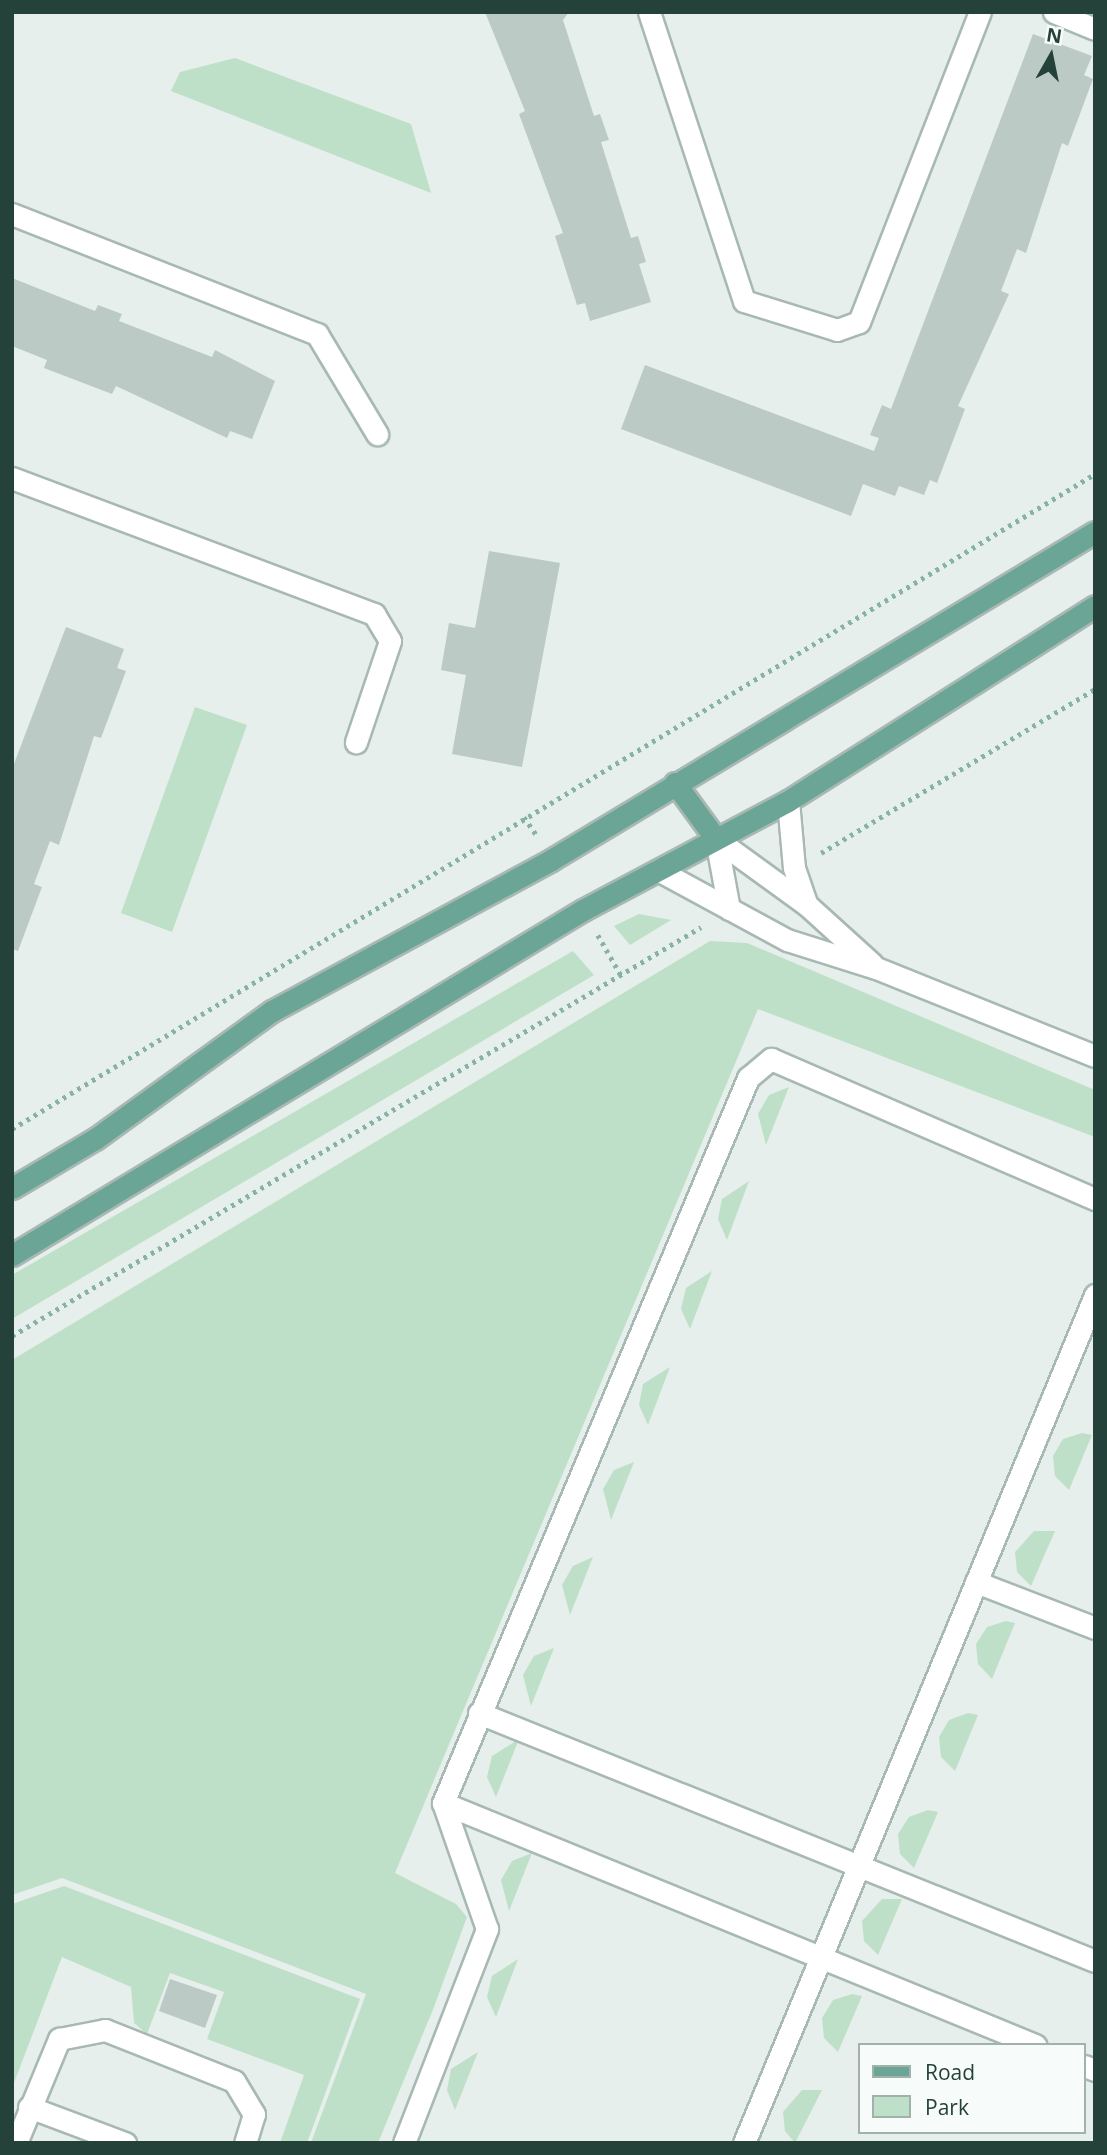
<!DOCTYPE html>
<html>
<head>
<meta charset="utf-8">
<style>
  body { margin:0 }
  #map { position:relative; width:1107px; height:2155px; overflow:hidden; background:#e6efeb; font-family:"Open Sans",sans-serif }
  div>[style] { position:absolute }
  .green>* { inset:0; background:#bfe0c8 }
  .building>* { inset:0; background:#bbcac4 }
  .path>* { height:4.5px; margin-top:-2.25px; transform-origin:0; background:repeating-linear-gradient(90deg,#86b3a5 0 3.5px,transparent 0 8.5px) }
  .roads { filter:drop-shadow(2px 0 #a8b8b2) drop-shadow(-2px 0 #a8b8b2) drop-shadow(0 2px #a8b8b2) drop-shadow(0 -2px #a8b8b2) }
  .minor>* { height:21px; margin:-10.5px; padding:0 10.5px; transform-origin:10.5px; border-radius:10.5px; background:#fff }
  .major>* { height:21px; margin:-10.5px; padding:0 10.5px; transform-origin:10.5px; border-radius:10.5px; background:#6aa596 }
  span { translate:-50% -50%; white-space:nowrap; text-align:center; line-height:1.15; -webkit-text-stroke:5px #f7fbf9; paint-order:stroke }
  .frame { position:absolute; inset:0; border:14px solid #24423a; pointer-events:none }
  .legend { position:absolute; left:858px; top:2043px; width:228px; height:91px; box-sizing:border-box; background:#f7fbf9; border:2px solid #a3b1ad; margin:0; padding:9px 12px; list-style:none; font-size:21px; color:#24423a }
  .legend li { display:flex; align-items:center; gap:14px; height:35px }
  .legend b { width:35px; border:2px solid #a3b1ad }
  .north { position:absolute; left:1016px; top:21px; width:70px; height:70px; -webkit-text-stroke:5px #f7fbf9; paint-order:stroke; rotate:9deg; font-size:19px; font-weight:700; line-height:28px; text-align:center; color:#24423a }
  .north::after { content:''; display:block; margin:auto; width:24px; height:32px; background:#24423a; clip-path:polygon(50% 0,100% 100%,50% 72%,0 100%) }
</style>
</head>
<body>
<div id="map">
  <div class="green">
    <i style="clip-path:polygon(235px 58px,411px 124px,431px 193px,171px 91px,180px 72px)"></i>
    <i style="clip-path:polygon(195px 707px,247px 725px,172px 932px,121px 913px)"></i>
    <i style="clip-path:polygon(639px 914px,671px 920px,630px 945px,614px 926px)"></i>
    <i style="clip-path:polygon(710px 941px,747px 943px,1095px 1090px,1095px 1137px,758px 1009px,395px 1873px,456px 1904px,467px 1917px,434px 2007px,378px 2143px,311px 2143px,366px 1994px,62px 1878px,12px 1895px,12px 1360px)"></i>
    <i style="clip-path:polygon(573px 951px,594px 975px,12px 1319px,12px 1275px)"></i>
    <i style="clip-path:polygon(789px 1087px,766px 1145px,758px 1114px,769px 1095px)"></i>
    <i style="clip-path:polygon(749px 1181px,727px 1240px,718px 1219px,722px 1199px)"></i>
    <i style="clip-path:polygon(712px 1271px,690px 1329px,681px 1309px,686px 1288px)"></i>
    <i style="clip-path:polygon(670px 1367px,648px 1425px,639px 1405px,643px 1384px)"></i>
    <i style="clip-path:polygon(1082px 1433px,1092px 1435px,1069px 1490px,1055px 1476px,1053px 1456px,1063px 1439px)"></i>
    <i style="clip-path:polygon(634px 1462px,611px 1520px,603px 1489px,614px 1470px)"></i>
    <i style="clip-path:polygon(1034px 1531px,1055px 1531px,1031px 1586px,1017px 1572px,1015px 1552px)"></i>
    <i style="clip-path:polygon(593px 1557px,570px 1615px,562px 1585px,573px 1566px)"></i>
    <i style="clip-path:polygon(1006px 1621px,1015px 1623px,992px 1679px,978px 1664px,976px 1644px,987px 1627px)"></i>
    <i style="clip-path:polygon(554px 1648px,531px 1706px,523px 1675px,534px 1656px)"></i>
    <i style="clip-path:polygon(968px 1713px,978px 1715px,955px 1771px,941px 1757px,939px 1737px,949px 1720px)"></i>
    <i style="clip-path:polygon(519px 1739px,496px 1797px,487px 1777px,492px 1756px)"></i>
    <i style="clip-path:polygon(928px 1810px,938px 1812px,914px 1868px,900px 1854px,898px 1834px,909px 1817px)"></i>
    <i style="clip-path:polygon(532px 1853px,509px 1911px,501px 1880px,512px 1861px)"></i>
    <i style="clip-path:polygon(64px 1886px,360px 1999px,307px 2143px,280px 2143px,304px 2075px,207px 2039px,224px 1992px,170px 1973px,147px 2034px,134px 2023px,131px 1987px,62px 1957px,12px 2088px,12px 1904px)"></i>
    <i style="clip-path:polygon(882px 1899px,902px 1899px,878px 1955px,864px 1941px,862px 1921px)"></i>
    <i style="clip-path:polygon(518px 1959px,496px 2017px,487px 1997px,492px 1976px)"></i>
    <i style="clip-path:polygon(852px 1994px,862px 1996px,838px 2052px,824px 2038px,822px 2018px,833px 2000px)"></i>
    <i style="clip-path:polygon(478px 2052px,455px 2110px,447px 2090px,451px 2069px)"></i>
    <i style="clip-path:polygon(802px 2090px,822px 2090px,795px 2143px,785px 2131px,783px 2112px)"></i>
  </div>
  <div class="building">
    <i style="clip-path:polygon(485px 12px,569px 12px,563px 20px,594px 116px,600px 114px,609px 140px,601px 142px,631px 238px,638px 236px,646px 262px,639px 264px,651px 302px,590px 321px,585px 303px,577px 305px,555px 236px,563px 233px,519px 114px,525px 111px)"></i>
    <i style="clip-path:polygon(1033px 34px,1092px 56px,1084px 75px,1093px 79px,1068px 146px,1062px 143px,1026px 253px,1017px 249px,1001px 291px,1009px 294px,958px 406px,965px 409px,937px 483px,930px 480px,924px 495px,899px 486px,895px 496px,863px 484px,851px 516px,621px 429px,645px 365px,874px 451px,879px 438px,870px 435px,882px 405px,891px 409px)"></i>
    <i style="clip-path:polygon(12px 278px,95px 311px,98px 305px,122px 314px,119px 321px,212px 357px,215px 350px,275px 381px,252px 439px,230px 431px,227px 438px,116px 386px,112px 394px,44px 368px,47px 360px,12px 346px)"></i>
    <i style="clip-path:polygon(489px 551px,560px 563px,522px 767px,452px 754px,466px 675px,441px 670px,449px 623px,475px 628px)"></i>
    <i style="clip-path:polygon(66px 627px,124px 649px,117px 668px,126px 671px,101px 738px,94px 736px,59px 845px,50px 841px,34px 884px,42px 887px,18px 951px,12px 949px,12px 769px)"></i>
    <i style="clip-path:polygon(170px 1979px,217px 1995px,205px 2028px,159px 2011px)"></i>
  </div>
  <div class="path">
    <i style="left:524px;top:817px;width:21px;rotate:55deg"></i>
    <i style="left:821px;top:853px;width:319px;rotate:-30.9deg"></i>
    <i style="left:598px;top:935px;width:48px;rotate:60.3deg"></i>
    <i style="left:12px;top:1129px;width:1266px;rotate:-31.17deg"></i>
    <i style="left:12px;top:1336px;width:801px;rotate:-30.69deg"></i>
  </div>
  <div class="roads">
    <div class="minor">
      <i style="left:649px;top:12px;width:304px;rotate:71.8deg"></i>
      <i style="left:744px;top:301px;width:97px;rotate:17.3deg"></i>
      <i style="left:837px;top:330px;width:23px;rotate:-20deg"></i>
      <i style="left:859px;top:322px;width:333px;rotate:-68.7deg"></i>
      <i style="left:1054px;top:12px;width:44px;rotate:22.5deg"></i>
      <i style="left:12px;top:214px;width:328px;rotate:21.5deg"></i>
      <i style="left:317px;top:334px;width:117px;rotate:59deg"></i>
      <i style="left:12px;top:478px;width:387px;rotate:20.6deg"></i>
      <i style="left:374px;top:614px;width:31px;rotate:59deg"></i>
      <i style="left:390px;top:641px;width:107px;rotate:108.6deg"></i>
      <i style="left:788px;top:801px;width:67px;rotate:84.9deg"></i>
      <i style="left:794px;top:868px;width:39px;rotate:71deg"></i>
      <i style="left:807px;top:905px;width:88px;rotate:42.2deg"></i>
      <i style="left:716px;top:839px;width:112px;rotate:36deg"></i>
      <i style="left:716px;top:839px;width:71px;rotate:79.5deg"></i>
      <i style="left:658px;top:870px;width:147px;rotate:28.5deg"></i>
      <i style="left:787px;top:940px;width:93px;rotate:17.5deg"></i>
      <i style="left:876px;top:968px;width:236px;rotate:21.9deg"></i>
      <i style="left:976px;top:1582px;width:128px;rotate:21.1deg"></i>
      <i style="left:479px;top:1713px;width:664px;rotate:21.93deg"></i>
      <i style="left:443px;top:1803px;width:640px;rotate:22.23deg"></i>
      <i style="left:1084px;top:2066px;width:12px;rotate:20deg"></i>
      <i style="left:29px;top:2107px;width:103px;rotate:20.6deg"></i>
      <i style="left:16px;top:2143px;width:113px;rotate:-67.5deg"></i>
      <i style="left:59px;top:2039px;width:47px;rotate:-11.1deg"></i>
      <i style="left:105px;top:2030px;width:139px;rotate:21.6deg"></i>
      <i style="left:234px;top:2081px;width:39px;rotate:59deg"></i>
      <i style="left:254px;top:2114px;width:30px;rotate:107deg"></i>
      <i style="left:404px;top:2143px;width:230px;rotate:-68.8deg"></i>
      <i style="left:487px;top:1929px;width:133px;rotate:-109.2deg"></i>
      <i style="left:443px;top:1803px;width:787px;rotate:-67.18deg"></i>
      <i style="left:748px;top:1078px;width:30px;rotate:-40deg"></i>
      <i style="left:771px;top:1059px;width:353px;rotate:23.4deg"></i>
      <i style="left:744px;top:2143px;width:918px;rotate:-67.51deg"></i>
    </div>
    <div class="major">
      <i style="left:675px;top:783px;width:69px;rotate:53.8deg"></i>
      <i style="left:12px;top:1188px;width:96px;rotate:-30.6deg"></i>
      <i style="left:95px;top:1139px;width:218px;rotate:-35.9deg"></i>
      <i style="left:272px;top:1011px;width:317px;rotate:-28.4deg"></i>
      <i style="left:551px;top:860px;width:635px;rotate:-31.09deg"></i>
      <i style="left:12px;top:1255px;width:667px;rotate:-31.14deg"></i>
      <i style="left:583px;top:910px;width:232px;rotate:-28deg"></i>
      <i style="left:788px;top:801px;width:364px;rotate:-32.4deg"></i>
    </div>
  </div>
  <div class="frame"></div>
  <ul class="legend">
  <li><b style="height:9px;background:#6aa596"></b>Road</li>
  <li><b style="height:19px;background:#bfe0c8"></b>Park</li>
  </ul>
  <div class="north">N</div>
</div>
</body>
</html>
